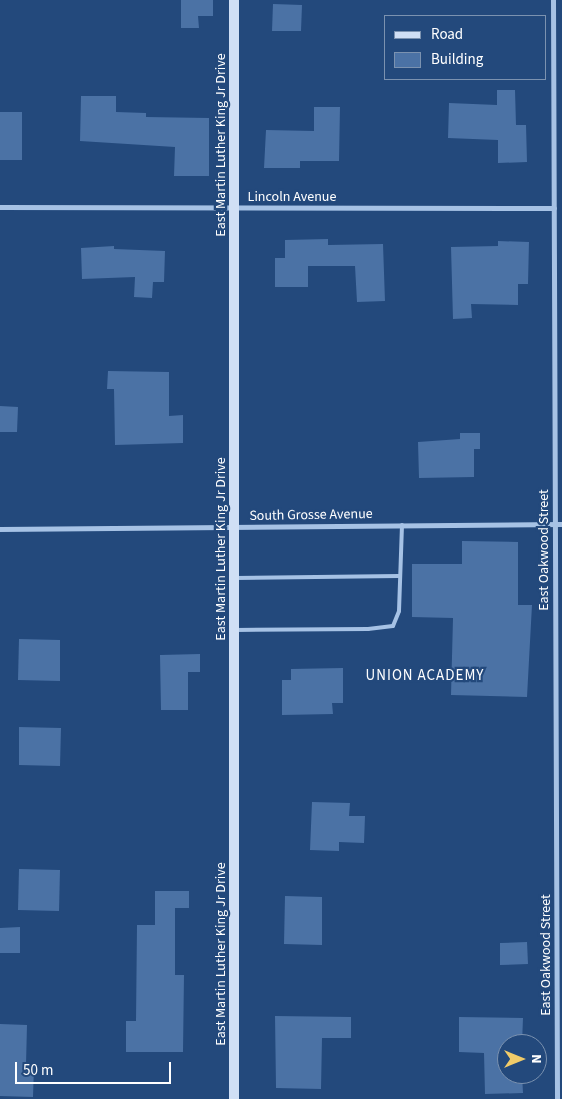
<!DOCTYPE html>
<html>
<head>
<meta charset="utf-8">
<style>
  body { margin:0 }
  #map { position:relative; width:562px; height:1099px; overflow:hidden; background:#23497c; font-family:"Source Sans 3",sans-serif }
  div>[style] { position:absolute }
  .building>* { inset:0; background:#4b72a5 }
  .lane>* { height:4px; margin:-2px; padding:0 2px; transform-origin:2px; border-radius:2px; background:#a6c2e5 }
  .street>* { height:5px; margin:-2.5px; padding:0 2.5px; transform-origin:2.5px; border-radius:2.5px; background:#a6c2e5 }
  .secondary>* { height:10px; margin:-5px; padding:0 5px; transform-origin:5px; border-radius:5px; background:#d0dff5 }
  span { translate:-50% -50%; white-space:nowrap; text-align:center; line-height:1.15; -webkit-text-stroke:4.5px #23497c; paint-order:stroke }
  .street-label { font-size:14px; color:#fff }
  .neighbourhood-label { font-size:15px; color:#fff; letter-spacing:1px }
  .legend { position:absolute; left:384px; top:15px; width:162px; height:65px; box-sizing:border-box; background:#23497c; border:1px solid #7b92b0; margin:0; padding:6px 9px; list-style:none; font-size:15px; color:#fff }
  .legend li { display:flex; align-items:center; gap:10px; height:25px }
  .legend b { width:25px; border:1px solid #7b92b0 }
  .north { position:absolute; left:497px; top:1034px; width:50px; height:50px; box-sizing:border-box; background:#23497c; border:1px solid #7b92b0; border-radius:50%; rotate:90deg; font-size:14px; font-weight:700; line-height:20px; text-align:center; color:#fff }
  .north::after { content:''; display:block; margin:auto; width:18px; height:22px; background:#f0cb69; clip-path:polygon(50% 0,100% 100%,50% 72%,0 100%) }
  .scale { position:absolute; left:15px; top:1062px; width:156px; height:22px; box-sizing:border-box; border:2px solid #fff; border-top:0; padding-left:6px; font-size:15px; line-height:18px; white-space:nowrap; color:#fff; -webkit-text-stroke:4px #23497c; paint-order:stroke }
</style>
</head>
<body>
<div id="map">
  <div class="building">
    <i style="clip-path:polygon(181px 0,213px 0,213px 16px,198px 16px,199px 28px,181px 28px)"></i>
    <i style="clip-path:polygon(273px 4px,302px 5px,301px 31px,272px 31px)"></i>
    <i style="clip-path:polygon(497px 90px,515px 90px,516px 125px,526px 125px,527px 162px,498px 163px,498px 140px,448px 138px,449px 103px,497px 105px)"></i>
    <i style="clip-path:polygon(81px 96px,116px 96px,116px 112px,146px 113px,146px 117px,209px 118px,209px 176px,174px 176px,175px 147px,80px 141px)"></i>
    <i style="clip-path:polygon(314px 107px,340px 107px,339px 161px,300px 161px,300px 168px,264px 168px,266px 130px,314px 131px)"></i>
    <i style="clip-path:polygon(0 112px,22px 112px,22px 160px,0 160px)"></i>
    <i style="clip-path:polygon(328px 239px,328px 245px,383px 244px,385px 301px,357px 302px,355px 266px,308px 266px,308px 287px,275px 287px,275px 258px,285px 258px,285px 240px)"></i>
    <i style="clip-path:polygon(498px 241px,529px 242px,528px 284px,518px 284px,518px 305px,471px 304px,472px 318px,453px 319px,451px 247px,498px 246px)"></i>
    <i style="clip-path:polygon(114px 246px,114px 249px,165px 251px,164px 282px,153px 282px,152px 298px,134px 297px,135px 277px,82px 279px,81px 248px)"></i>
    <i style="clip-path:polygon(108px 371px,169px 372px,169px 416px,183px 415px,183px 443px,115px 445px,114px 389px,107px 389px)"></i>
    <i style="clip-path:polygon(0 406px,18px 407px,17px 432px,0 432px)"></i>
    <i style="clip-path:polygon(460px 433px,480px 433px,480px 449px,474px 449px,474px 477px,419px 478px,418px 442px,460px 439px)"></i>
    <i style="clip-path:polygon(462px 541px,518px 542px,518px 605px,532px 605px,527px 697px,451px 695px,453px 618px,412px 617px,412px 564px,462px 564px)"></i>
    <i style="clip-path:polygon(19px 639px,60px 640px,60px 681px,18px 680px)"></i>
    <i style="clip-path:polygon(200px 654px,200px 672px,188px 672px,188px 710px,161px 710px,160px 655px)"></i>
    <i style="clip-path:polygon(343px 668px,343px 703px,332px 703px,333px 714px,282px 715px,282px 680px,291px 680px,291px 669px)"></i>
    <i style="clip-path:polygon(19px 727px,61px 728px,60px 766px,19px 765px)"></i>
    <i style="clip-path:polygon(312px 802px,350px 803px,349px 816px,365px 816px,364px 843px,339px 842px,339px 851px,310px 850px)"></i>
    <i style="clip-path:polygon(19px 869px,60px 870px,59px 911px,18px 910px)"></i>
    <i style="clip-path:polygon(155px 891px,189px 891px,189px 908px,175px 908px,175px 975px,184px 975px,183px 1052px,126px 1052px,126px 1021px,136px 1021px,137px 925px,155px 925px)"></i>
    <i style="clip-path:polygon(285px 896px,322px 897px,322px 945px,284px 944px)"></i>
    <i style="clip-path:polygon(20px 927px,20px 953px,0 953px,0 928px)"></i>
    <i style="clip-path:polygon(527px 942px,528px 964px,500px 965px,500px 943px)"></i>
    <i style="clip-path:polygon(275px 1016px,351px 1017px,351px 1038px,322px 1038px,321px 1089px,276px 1088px)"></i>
    <i style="clip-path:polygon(459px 1017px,523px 1018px,522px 1044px,507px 1044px,507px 1074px,522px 1074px,523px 1093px,485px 1094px,484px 1053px,459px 1052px)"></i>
    <i style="clip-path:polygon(0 1024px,27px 1025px,26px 1065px,34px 1066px,33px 1097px,0 1096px)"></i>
  </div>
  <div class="lane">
    <i style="left:235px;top:578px;width:164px;rotate:-0.7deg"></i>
    <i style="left:235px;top:630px;width:133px;rotate:-0.4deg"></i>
    <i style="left:368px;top:629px;width:25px;rotate:-7deg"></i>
    <i style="left:393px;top:626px;width:16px;rotate:-68deg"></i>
    <i style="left:399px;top:611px;width:86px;rotate:-88deg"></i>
  </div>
  <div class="street">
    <i style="left:553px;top:0;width:1099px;rotate:89.79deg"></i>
    <i style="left:0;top:207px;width:554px;rotate:0.1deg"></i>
    <i style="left:0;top:529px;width:562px;rotate:-0.51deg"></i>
  </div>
  <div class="secondary">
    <i style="left:234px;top:0;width:1099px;rotate:90deg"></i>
  </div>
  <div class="street-label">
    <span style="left:221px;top:145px;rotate:-90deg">East Martin Luther King Jr Drive</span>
    <span style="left:292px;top:197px">Lincoln Avenue</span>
    <span style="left:311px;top:515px;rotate:-1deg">South Grosse Avenue</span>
    <span style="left:221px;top:549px;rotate:-90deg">East Martin Luther King Jr Drive</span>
    <span style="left:544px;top:550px;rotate:-90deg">East Oakwood Street</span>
    <span style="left:221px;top:954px;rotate:-90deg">East Martin Luther King Jr Drive</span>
    <span style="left:546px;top:955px;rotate:-90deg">East Oakwood Street</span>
  </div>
  <div class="neighbourhood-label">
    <span style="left:425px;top:676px">UNION ACADEMY</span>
  </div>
  <ul class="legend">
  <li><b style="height:6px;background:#d0dff5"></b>Road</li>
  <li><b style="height:14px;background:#4b72a5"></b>Building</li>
  </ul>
  <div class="north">N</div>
  <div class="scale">50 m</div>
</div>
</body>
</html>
